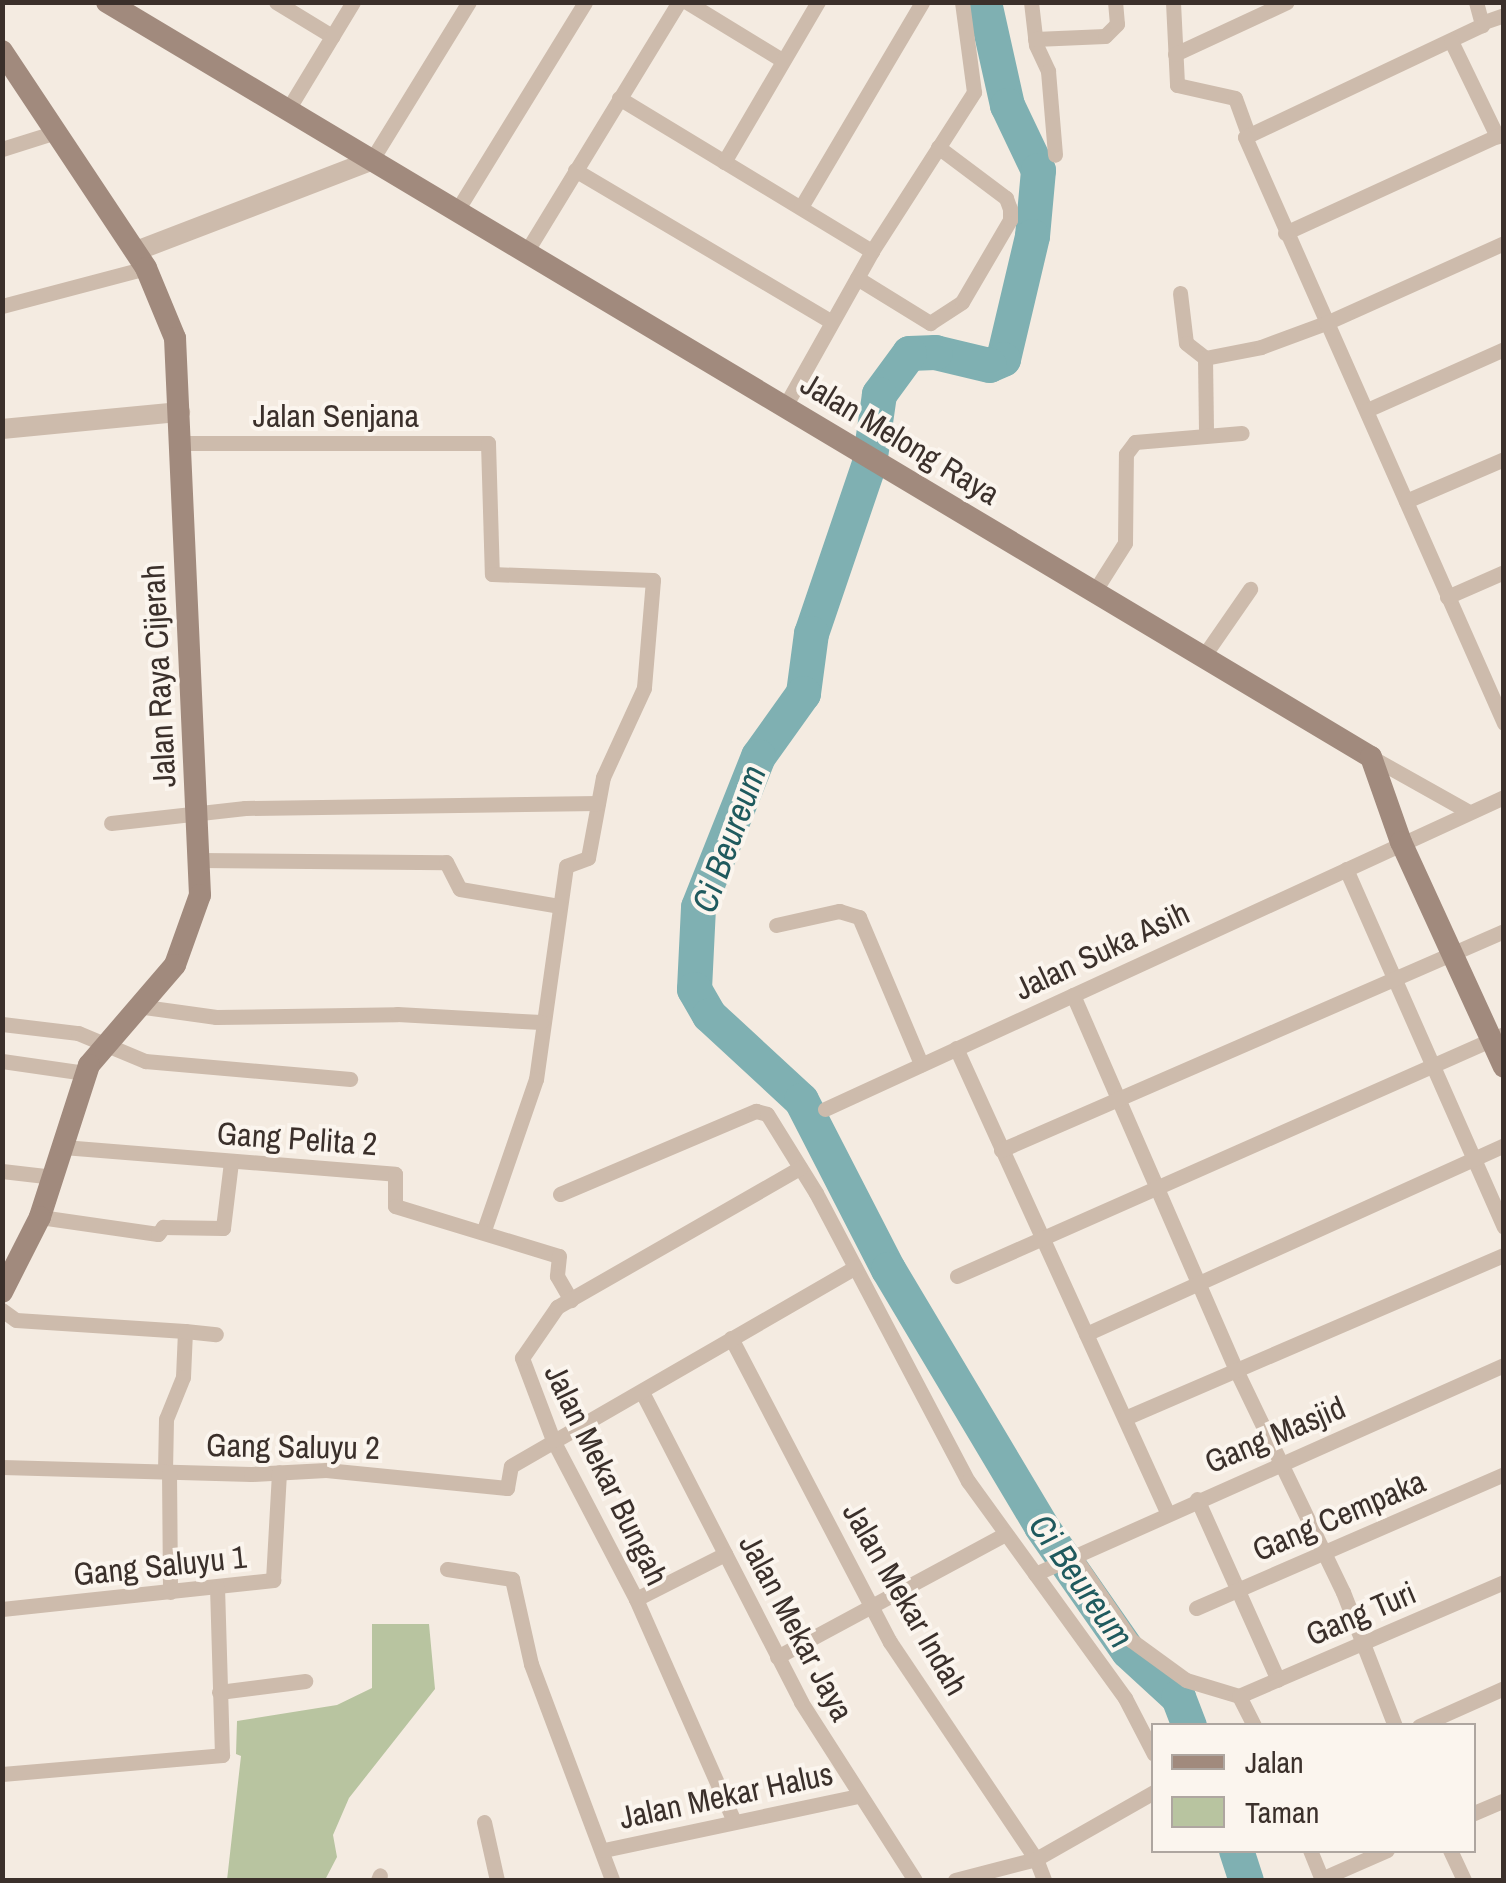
<!DOCTYPE html>
<html>
<head>
<meta charset="utf-8">
<style>
  body { margin:0 }
  #map { position:relative; width:1506px; height:1883px; overflow:hidden; background:#f4ebe1; font-family:"Archivo Narrow",sans-serif }
  div>[style] { position:absolute }
  .green>* { inset:0; background:#b8c4a0 }
  .river>* { height:35px; margin:-17.5px; padding:0 17.5px; transform-origin:17.5px; border-radius:17.5px; background:#7fb0b2 }
  .minor>* { height:15px; margin:-7.5px; padding:0 7.5px; transform-origin:7.5px; border-radius:7.5px; background:#cdbbac }
  .tertiary>* { height:20px; margin:-10px; padding:0 10px; transform-origin:10px; border-radius:10px; background:#cdbbac }
  .secondary>* { height:22px; margin:-11px; padding:0 11px; transform-origin:11px; border-radius:11px; background:#a18a7d }
  span { translate:-50% -50%; white-space:nowrap; text-align:center; line-height:1.15; -webkit-text-stroke:8px #fbf5ee; paint-order:stroke }
  .street-label { font-size:32px; color:#3b302b }
  .water-label { font-size:35px; color:#1f5a5e; font-style:italic }
  .frame { position:absolute; inset:0; border:5px solid #3b302b; pointer-events:none }
  .legend { position:absolute; left:1151px; top:1723px; width:325px; height:130px; box-sizing:border-box; background:#fbf5ee; border:2px solid #aea6a0; margin:0; padding:12px 18px; list-style:none; font-size:30px; color:#3b302b }
  .legend li { display:flex; align-items:center; gap:20px; height:50px }
  .legend b { width:50px; border:2px solid #aea6a0 }
</style>
</head>
<body>
<div id="map">
  <div class="green">
    <i style="clip-path:polygon(372px 1624px,429px 1624px,435px 1689px,349px 1798px,333px 1835px,337px 1857px,325px 1880px,227px 1880px,241px 1756px,236px 1754px,237px 1721px,337px 1705px,372px 1688px)"></i>
  </div>
  <div class="river">
    <i style="left:984px;top:2px;width:106px;rotate:77.4deg"></i>
    <i style="left:1007px;top:105px;width:72px;rotate:64.5deg"></i>
    <i style="left:1038px;top:170px;width:66px;rotate:95.2deg"></i>
    <i style="left:1032px;top:236px;width:126px;rotate:103.3deg"></i>
    <i style="left:1003px;top:359px;width:15px;rotate:157deg"></i>
    <i style="left:989px;top:365px;width:56px;rotate:-166.5deg"></i>
    <i style="left:935px;top:352px;width:26px;rotate:178deg"></i>
    <i style="left:909px;top:353px;width:51px;rotate:126.2deg"></i>
    <i style="left:879px;top:394px;width:70px;rotate:98.2deg"></i>
    <i style="left:869px;top:463px;width:180px;rotate:108.8deg"></i>
    <i style="left:811px;top:633px;width:61px;rotate:97.6deg"></i>
    <i style="left:803px;top:693px;width:77px;rotate:125.5deg"></i>
    <i style="left:758px;top:756px;width:162px;rotate:111.7deg"></i>
    <i style="left:698px;top:907px;width:82px;rotate:92.8deg"></i>
    <i style="left:694px;top:989px;width:30px;rotate:60deg"></i>
    <i style="left:709px;top:1015px;width:125px;rotate:42.7deg"></i>
    <i style="left:801px;top:1100px;width:190px;rotate:62.8deg"></i>
    <i style="left:888px;top:1269px;width:299px;rotate:59.2deg"></i>
    <i style="left:1041px;top:1526px;width:152px;rotate:55.2deg"></i>
    <i style="left:1128px;top:1651px;width:68px;rotate:42.6deg"></i>
    <i style="left:1178px;top:1697px;width:31px;rotate:69deg"></i>
    <i style="left:1236px;top:1850px;width:32px;rotate:72deg"></i>
  </div>
  <div class="minor">
    <i style="left:276px;top:2px;width:66px;rotate:31.3deg"></i>
    <i style="left:687px;top:2px;width:111px;rotate:31.4deg"></i>
    <i style="left:1031px;top:2px;width:43px;rotate:83.4deg"></i>
    <i style="left:1036px;top:45px;width:29px;rotate:65deg"></i>
    <i style="left:1048px;top:71px;width:84px;rotate:85.2deg"></i>
    <i style="left:1173px;top:2px;width:83px;rotate:87.2deg"></i>
    <i style="left:1177px;top:85px;width:59px;rotate:12.6deg"></i>
    <i style="left:1235px;top:98px;width:38px;rotate:70deg"></i>
    <i style="left:1476px;top:2px;width:24px;rotate:75deg"></i>
    <i style="left:1482px;top:25px;width:262px;rotate:154.7deg"></i>
    <i style="left:1245px;top:137px;width:641px;rotate:66.16deg"></i>
    <i style="left:1484px;top:22px;width:21px;rotate:-19deg"></i>
    <i style="left:1035px;top:39px;width:70px;rotate:-2.5deg"></i>
    <i style="left:1105px;top:36px;width:17px;rotate:-45deg"></i>
    <i style="left:1117px;top:24px;width:22px;rotate:-95deg"></i>
    <i style="left:1451px;top:41px;width:106px;rotate:64.2deg"></i>
    <i style="left:1497px;top:136px;width:8px;rotate:-23deg"></i>
    <i style="left:1175px;top:54px;width:123px;rotate:-24.9deg"></i>
    <i style="left:619px;top:98px;width:296px;rotate:31.2deg"></i>
    <i style="left:287px;top:111px;width:127px;rotate:-58.8deg"></i>
    <i style="left:2px;top:149px;width:57px;rotate:-17.5deg"></i>
    <i style="left:371px;top:161px;width:187px;rotate:-58.4deg"></i>
    <i style="left:724px;top:162px;width:186px;rotate:-59.6deg"></i>
    <i style="left:575px;top:170px;width:296px;rotate:30.6deg"></i>
    <i style="left:801px;top:207px;width:238px;rotate:-59.4deg"></i>
    <i style="left:456px;top:212px;width:246px;rotate:-58.4deg"></i>
    <i style="left:1285px;top:233px;width:233px;rotate:-24.6deg"></i>
    <i style="left:525px;top:254px;width:295px;rotate:-58.6deg"></i>
    <i style="left:857px;top:278px;width:86px;rotate:31.7deg"></i>
    <i style="left:930px;top:323px;width:38px;rotate:-33deg"></i>
    <i style="left:962px;top:302px;width:95px;rotate:-59.7deg"></i>
    <i style="left:1010px;top:220px;width:11px;rotate:-90deg"></i>
    <i style="left:1010px;top:209px;width:12px;rotate:-110deg"></i>
    <i style="left:1006px;top:198px;width:85px;rotate:-143.1deg"></i>
    <i style="left:1180px;top:293px;width:50px;rotate:83.2deg"></i>
    <i style="left:1186px;top:343px;width:24px;rotate:38deg"></i>
    <i style="left:1205px;top:358px;width:57px;rotate:-11.1deg"></i>
    <i style="left:1261px;top:347px;width:69px;rotate:-20.3deg"></i>
    <i style="left:1326px;top:323px;width:195px;rotate:-24.2deg"></i>
    <i style="left:2px;top:306px;width:149px;rotate:-14.8deg"></i>
    <i style="left:1205px;top:358px;width:76px;rotate:89.2deg"></i>
    <i style="left:784px;top:408px;width:180px;rotate:-60.7deg"></i>
    <i style="left:872px;top:251px;width:189px;rotate:-57.3deg"></i>
    <i style="left:974px;top:92px;width:91px;rotate:-97.6deg"></i>
    <i style="left:1367px;top:410px;width:150px;rotate:-24deg"></i>
    <i style="left:180px;top:443px;width:308px"></i>
    <i style="left:488px;top:443px;width:131px;rotate:88.3deg"></i>
    <i style="left:492px;top:574px;width:161px;rotate:2.1deg"></i>
    <i style="left:653px;top:580px;width:108px;rotate:94.8deg"></i>
    <i style="left:644px;top:688px;width:98px;rotate:114.7deg"></i>
    <i style="left:603px;top:777px;width:82px;rotate:100.5deg"></i>
    <i style="left:588px;top:858px;width:23px;rotate:160deg"></i>
    <i style="left:566px;top:866px;width:215px;rotate:98deg"></i>
    <i style="left:536px;top:1079px;width:160px;rotate:109deg"></i>
    <i style="left:1406px;top:501px;width:107px;rotate:-23.2deg"></i>
    <i style="left:1094px;top:592px;width:58px;rotate:-57.7deg"></i>
    <i style="left:1125px;top:543px;width:89px;rotate:-89.4deg"></i>
    <i style="left:1126px;top:454px;width:15px;rotate:-53deg"></i>
    <i style="left:1135px;top:442px;width:107px;rotate:-4.8deg"></i>
    <i style="left:1447px;top:597px;width:62px;rotate:-23.7deg"></i>
    <i style="left:1203px;top:657px;width:83px;rotate:-55.3deg"></i>
    <i style="left:1371px;top:757px;width:112px;rotate:29.3deg"></i>
    <i style="left:111px;top:823px;width:135px;rotate:-6.4deg"></i>
    <i style="left:245px;top:808px;width:353px;rotate:-0.8deg"></i>
    <i style="left:200px;top:860px;width:246px;rotate:0.5deg"></i>
    <i style="left:446px;top:862px;width:30px;rotate:63deg"></i>
    <i style="left:460px;top:889px;width:100px;rotate:9.7deg"></i>
    <i style="left:1346px;top:869px;width:391px;rotate:66.2deg"></i>
    <i style="left:776px;top:925px;width:65px;rotate:-12.5deg"></i>
    <i style="left:839px;top:911px;width:21px;rotate:17deg"></i>
    <i style="left:859px;top:917px;width:160px;rotate:67.1deg"></i>
    <i style="left:1073px;top:995px;width:411px;rotate:66.5deg"></i>
    <i style="left:1237px;top:1372px;width:244px;rotate:64.3deg"></i>
    <i style="left:1343px;top:1592px;width:144px;rotate:68.8deg"></i>
    <i style="left:137px;top:1006px;width:80px;rotate:7.9deg"></i>
    <i style="left:216px;top:1017px;width:181px;rotate:-0.9deg"></i>
    <i style="left:397px;top:1014px;width:144px;rotate:3.2deg"></i>
    <i style="left:2px;top:1024px;width:77px;rotate:6.8deg"></i>
    <i style="left:78px;top:1033px;width:73px;rotate:22.7deg"></i>
    <i style="left:145px;top:1061px;width:206px;rotate:5deg"></i>
    <i style="left:956px;top:1048px;width:510px;rotate:65.55deg"></i>
    <i style="left:2px;top:1061px;width:84px;rotate:8.2deg"></i>
    <i style="left:825px;top:1109px;width:747px;rotate:-24.68deg"></i>
    <i style="left:63px;top:1147px;width:333px;rotate:4.6deg"></i>
    <i style="left:395px;top:1174px;width:32px;rotate:90deg"></i>
    <i style="left:395px;top:1206px;width:171px;rotate:17deg"></i>
    <i style="left:559px;top:1256px;width:20px;rotate:96deg"></i>
    <i style="left:557px;top:1276px;width:28px;rotate:60deg"></i>
    <i style="left:1001px;top:1150px;width:549px;rotate:-23.53deg"></i>
    <i style="left:2px;top:1171px;width:52px;rotate:6.6deg"></i>
    <i style="left:560px;top:1194px;width:213px;rotate:-23deg"></i>
    <i style="left:756px;top:1111px;width:11px;rotate:15deg"></i>
    <i style="left:767px;top:1114px;width:93px;rotate:58.2deg"></i>
    <i style="left:816px;top:1193px;width:326px;rotate:62.2deg"></i>
    <i style="left:968px;top:1481px;width:268px;rotate:54.1deg"></i>
    <i style="left:1125px;top:1698px;width:63px;rotate:62.6deg"></i>
    <i style="left:40px;top:1217px;width:119px;rotate:8.2deg"></i>
    <i style="left:158px;top:1234px;width:9px;rotate:-54deg"></i>
    <i style="left:163px;top:1227px;width:60px;rotate:1deg"></i>
    <i style="left:223px;top:1228px;width:66px;rotate:-83.1deg"></i>
    <i style="left:957px;top:1276px;width:598px;rotate:-23.87deg"></i>
    <i style="left:2px;top:1310px;width:17px;rotate:36deg"></i>
    <i style="left:16px;top:1320px;width:169px;rotate:3.7deg"></i>
    <i style="left:185px;top:1331px;width:46px;rotate:92.5deg"></i>
    <i style="left:183px;top:1377px;width:45px;rotate:112deg"></i>
    <i style="left:166px;top:1419px;width:52px;rotate:91.1deg"></i>
    <i style="left:185px;top:1331px;width:31px;rotate:6deg"></i>
    <i style="left:1086px;top:1334px;width:459px;rotate:-24.3deg"></i>
    <i style="left:731px;top:1338px;width:343px;rotate:62.4deg"></i>
    <i style="left:890px;top:1642px;width:262px;rotate:56.1deg"></i>
    <i style="left:1036px;top:1859px;width:22px;rotate:69deg"></i>
    <i style="left:643px;top:1394px;width:346px;rotate:62.8deg"></i>
    <i style="left:801px;top:1702px;width:211px;rotate:57.4deg"></i>
    <i style="left:1125px;top:1418px;width:413px;rotate:-23.3deg"></i>
    <i style="left:2px;top:1467px;width:249px;rotate:1.6deg"></i>
    <i style="left:251px;top:1474px;width:75px;rotate:-3.1deg"></i>
    <i style="left:326px;top:1470px;width:182px;rotate:5.7deg"></i>
    <i style="left:507px;top:1488px;width:22px;rotate:-80deg"></i>
    <i style="left:511px;top:1466px;width:397px;rotate:-30deg"></i>
    <i style="left:169px;top:1472px;width:120px;rotate:89.5deg"></i>
    <i style="left:1197px;top:1499px;width:198px;rotate:65.9deg"></i>
    <i style="left:1073px;top:1555px;width:103px;rotate:55.7deg"></i>
    <i style="left:1131px;top:1640px;width:68px;rotate:36deg"></i>
    <i style="left:1186px;top:1680px;width:55px;rotate:16.8deg"></i>
    <i style="left:447px;top:1569px;width:66px;rotate:8.7deg"></i>
    <i style="left:512px;top:1579px;width:87px;rotate:77.4deg"></i>
    <i style="left:531px;top:1664px;width:231px;rotate:69.4deg"></i>
    <i style="left:1035px;top:1574px;width:513px;rotate:-24.02deg"></i>
    <i style="left:636px;top:1599px;width:100px;rotate:-26.8deg"></i>
    <i style="left:1196px;top:1608px;width:336px;rotate:-23.5deg"></i>
    <i style="left:2px;top:1609px;width:273px;rotate:-6.1deg"></i>
    <i style="left:273px;top:1580px;width:108px;rotate:-86.8deg"></i>
    <i style="left:777px;top:1657px;width:259px;rotate:-28.3deg"></i>
    <i style="left:219px;top:1692px;width:87px;rotate:-7.3deg"></i>
    <i style="left:1239px;top:1696px;width:288px;rotate:-23.3deg"></i>
    <i style="left:1239px;top:1696px;width:34px;rotate:63deg"></i>
    <i style="left:1419px;top:1726px;width:93px;rotate:-24.1deg"></i>
    <i style="left:2px;top:1774px;width:221px;rotate:-4.9deg"></i>
    <i style="left:222px;top:1755px;width:168px;rotate:-91.7deg"></i>
    <i style="left:1474px;top:1813px;width:33px;rotate:-23deg"></i>
    <i style="left:733px;top:1819px;width:240px;rotate:-113.8deg"></i>
    <i style="left:636px;top:1599px;width:179px;rotate:-117.6deg"></i>
    <i style="left:553px;top:1440px;width:88px;rotate:-110.7deg"></i>
    <i style="left:522px;top:1358px;width:62px;rotate:-55.5deg"></i>
    <i style="left:557px;top:1307px;width:280px;rotate:-29.8deg"></i>
    <i style="left:484px;top:1822px;width:59px;rotate:77.4deg"></i>
    <i style="left:604px;top:1850px;width:261px;rotate:-12deg"></i>
    <i style="left:1310px;top:1850px;width:32px;rotate:68deg"></i>
    <i style="left:1450px;top:1850px;width:33px;rotate:65deg"></i>
    <i style="left:1321px;top:1879px;width:72px;rotate:-23.7deg"></i>
    <i style="left:378px;top:1880px;width:5px;rotate:-68deg"></i>
    <i style="left:955px;top:1880px;width:84px;rotate:-14.5deg"></i>
    <i style="left:1036px;top:1859px;width:136px;rotate:-29.6deg"></i>
  </div>
  <div class="tertiary">
    <i style="left:136px;top:251px;width:252px;rotate:-21deg"></i>
    <i style="left:2px;top:429px;width:179px;rotate:-5.5deg"></i>
  </div>
  <div class="secondary">
    <i style="left:107px;top:2px;width:1472px;rotate:30.85deg"></i>
    <i style="left:1371px;top:757px;width:90px;rotate:70.6deg"></i>
    <i style="left:1401px;top:842px;width:247px;rotate:65.4deg"></i>
    <i style="left:2px;top:51px;width:260px;rotate:56.4deg"></i>
    <i style="left:146px;top:268px;width:76px;rotate:67.5deg"></i>
    <i style="left:175px;top:338px;width:558px;rotate:87.43deg"></i>
    <i style="left:200px;top:895px;width:74px;rotate:109.7deg"></i>
    <i style="left:175px;top:965px;width:132px;rotate:130.7deg"></i>
    <i style="left:89px;top:1065px;width:160px;rotate:107.9deg"></i>
    <i style="left:40px;top:1217px;width:84px;rotate:116.9deg"></i>
  </div>
  <div class="street-label">
    <span style="left:336px;top:416px">Jalan Senjana</span>
    <span style="left:900px;top:439px;rotate:31deg">Jalan Melong Raya</span>
    <span style="left:159px;top:676px;rotate:-93deg">Jalan Raya Cijerah</span>
    <span style="left:1102px;top:951px;rotate:-25deg">Jalan Suka Asih</span>
    <span style="left:297px;top:1139px;rotate:4deg">Gang Pelita 2</span>
    <span style="left:1275px;top:1435px;rotate:-23deg">Gang Masjid</span>
    <span style="left:293px;top:1447px;rotate:1deg">Gang Saluyu 2</span>
    <span style="left:606px;top:1475px;rotate:64deg">Jalan Mekar Bungah</span>
    <span style="left:1339px;top:1516px;rotate:-23deg">Gang Cempaka</span>
    <span style="left:160px;top:1566px;rotate:-6deg">Gang Saluyu 1</span>
    <span style="left:905px;top:1599px;rotate:60deg">Jalan Mekar Indah</span>
    <span style="left:1361px;top:1614px;rotate:-23deg">Gang Turi</span>
    <span style="left:796px;top:1628px;rotate:62deg">Jalan Mekar Jaya</span>
    <span style="left:726px;top:1796px;rotate:-12deg">Jalan Mekar Halus</span>
  </div>
  <div class="water-label">
    <span style="left:729px;top:839px;rotate:-70deg">Ci Beureum</span>
    <span style="left:1081px;top:1581px;rotate:55deg">Ci Beureum</span>
  </div>
  <div class="frame"></div>
  <ul class="legend">
  <li><b style="height:12px;background:#a18a7d"></b>Jalan</li>
  <li><b style="height:28px;background:#b8c4a0"></b>Taman</li>
  </ul>
</div>
</body>
</html>
